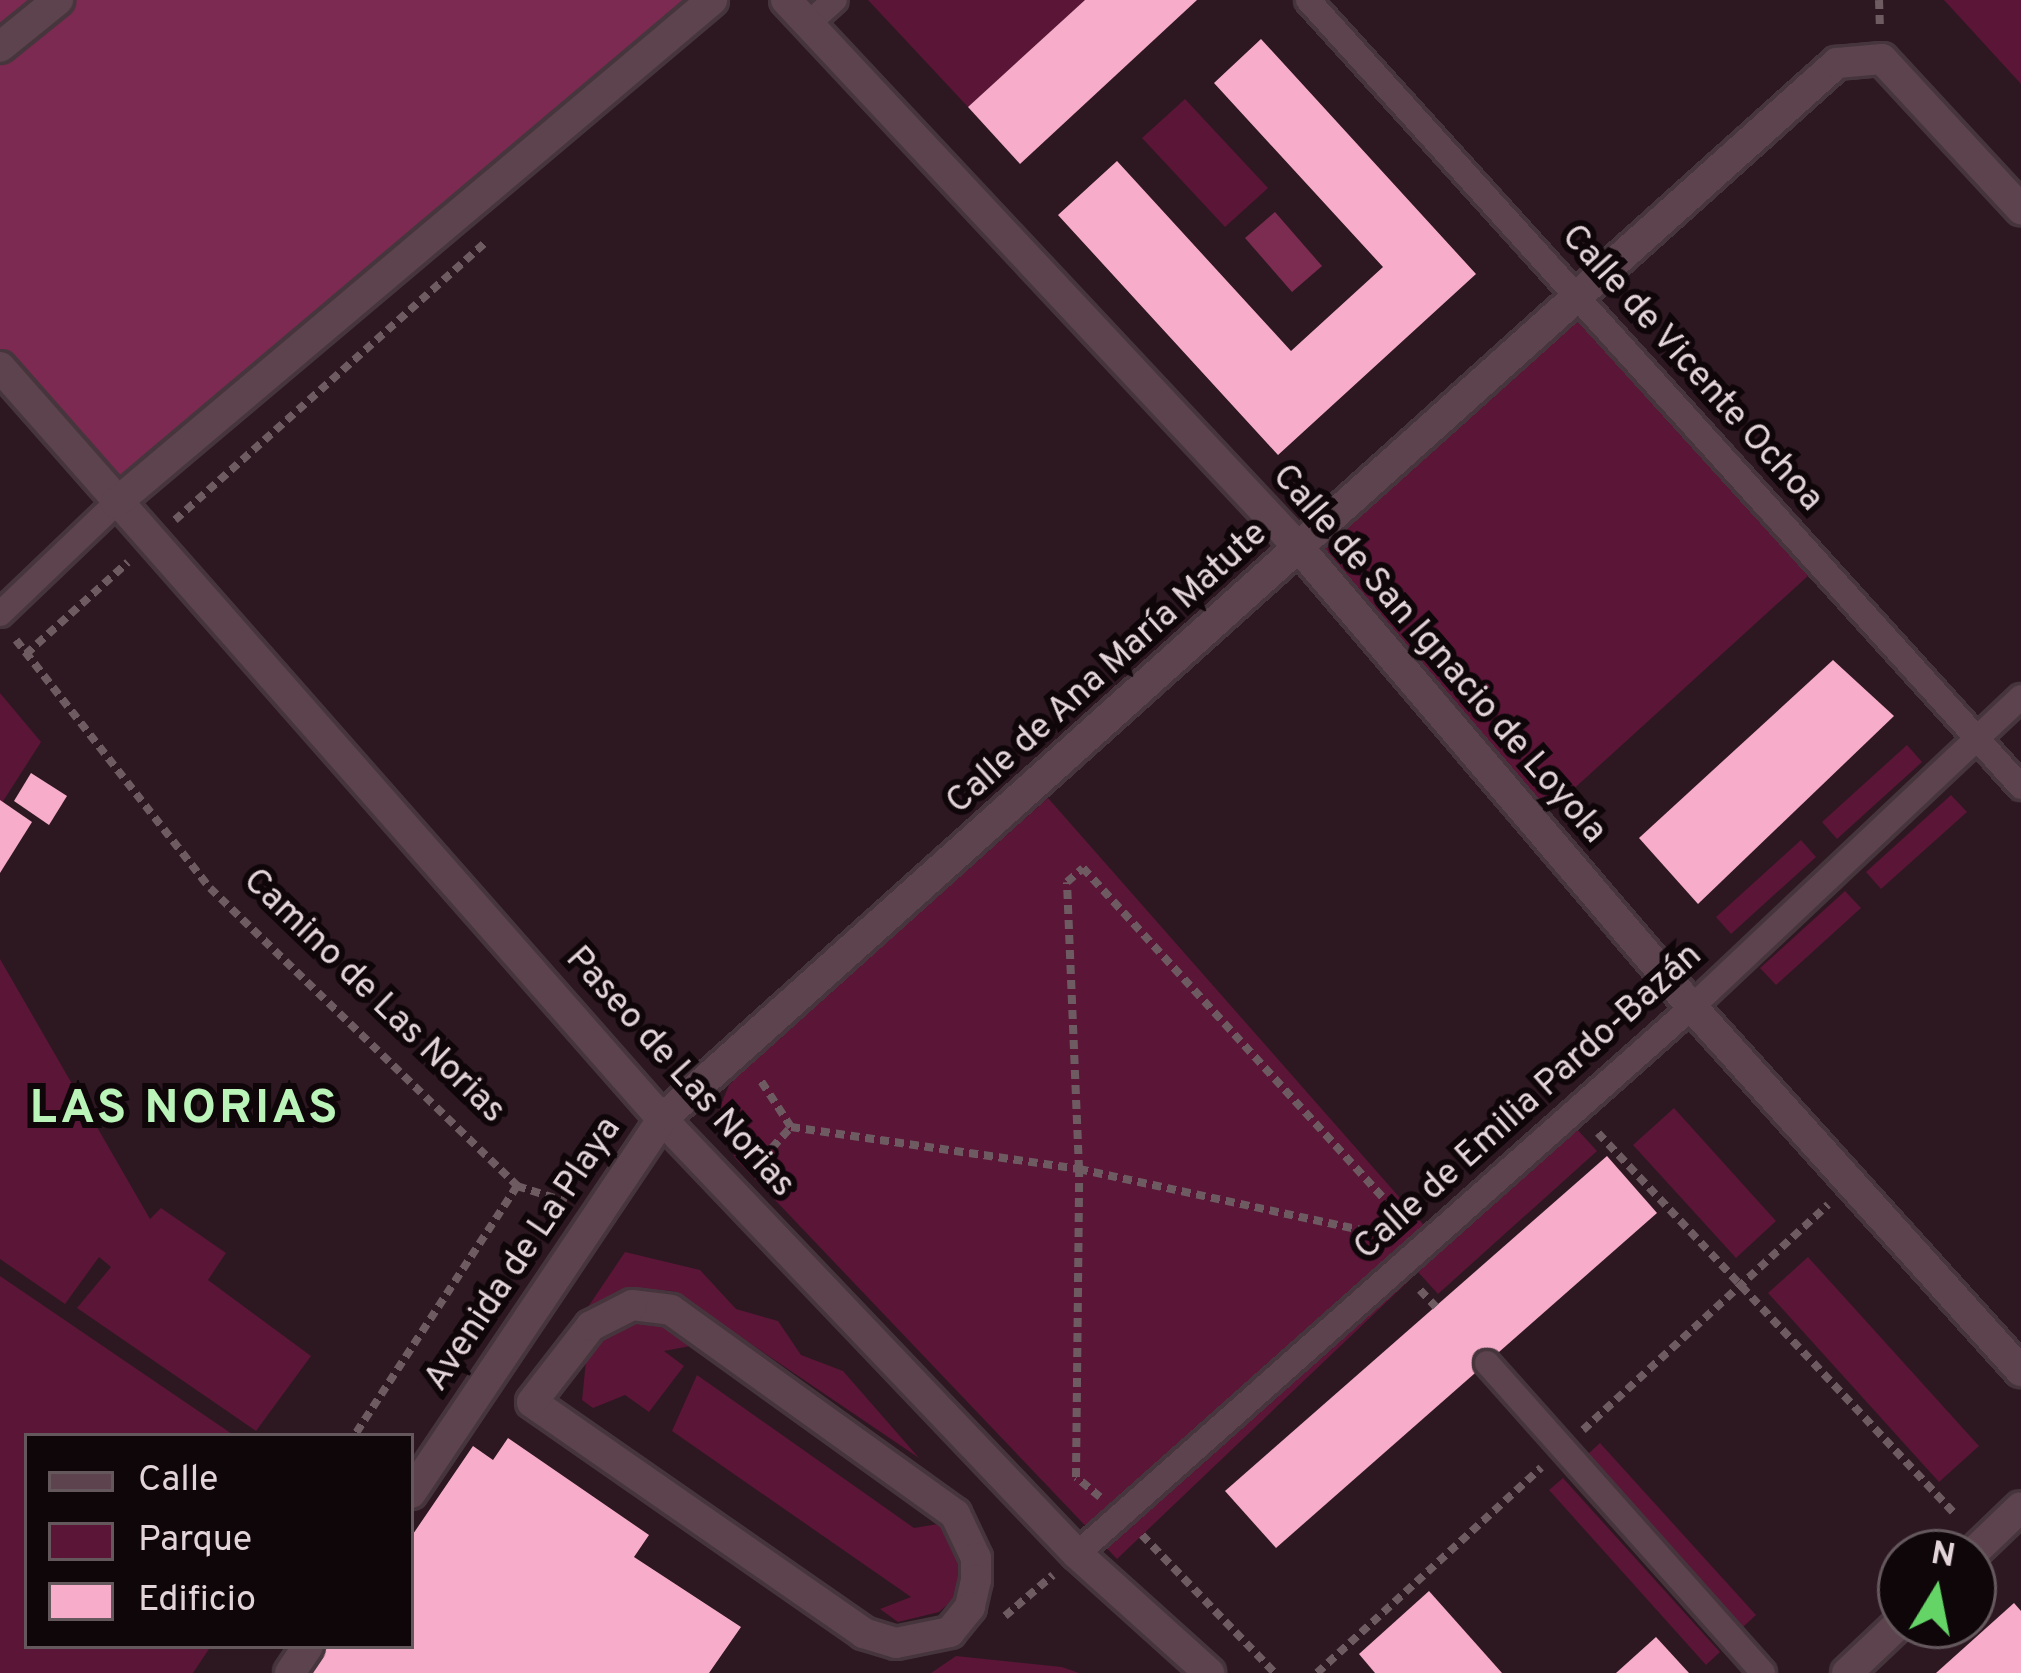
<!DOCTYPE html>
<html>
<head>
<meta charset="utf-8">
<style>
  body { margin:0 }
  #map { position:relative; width:2021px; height:1673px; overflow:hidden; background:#2d1821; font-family:Overpass,sans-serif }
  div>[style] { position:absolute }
  .green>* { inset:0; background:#5a1537 }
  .forest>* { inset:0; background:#7c2a51 }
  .water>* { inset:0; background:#7c2b51 }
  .building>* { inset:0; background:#f7acc9 }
  .path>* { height:8px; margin-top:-4px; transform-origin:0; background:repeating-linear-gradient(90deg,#6e5b62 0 9px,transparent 0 15px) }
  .roads { filter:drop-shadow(3px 0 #46353c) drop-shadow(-3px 0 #46353c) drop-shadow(0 3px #46353c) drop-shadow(0 -3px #46353c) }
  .pedestrian>* { height:24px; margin:-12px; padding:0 12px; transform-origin:12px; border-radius:12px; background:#5c434d }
  .minor>* { height:30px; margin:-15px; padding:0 15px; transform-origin:15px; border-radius:15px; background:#5c434d }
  span { translate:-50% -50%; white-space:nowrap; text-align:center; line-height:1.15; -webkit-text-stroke:12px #0f060a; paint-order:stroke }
  .street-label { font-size:36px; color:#e3d4d9 }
  .district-label { font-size:48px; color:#baf4b8; font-weight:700; letter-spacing:3px }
  .legend { position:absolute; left:24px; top:1433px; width:390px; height:216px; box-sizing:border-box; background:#0f060a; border:3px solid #64585d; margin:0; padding:15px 21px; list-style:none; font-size:36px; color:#e3d4d9 }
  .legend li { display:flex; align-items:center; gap:24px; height:60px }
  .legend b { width:60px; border:3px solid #64585d }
  .north { position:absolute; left:1877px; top:1529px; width:120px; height:120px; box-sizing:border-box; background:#0f060a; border:3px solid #64585d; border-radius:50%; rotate:10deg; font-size:33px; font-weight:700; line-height:48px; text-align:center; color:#e3d4d9 }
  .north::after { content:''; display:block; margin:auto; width:42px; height:54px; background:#64d467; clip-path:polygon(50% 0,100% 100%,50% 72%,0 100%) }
</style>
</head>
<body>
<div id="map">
  <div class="green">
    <i style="clip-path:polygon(868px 0,1085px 0,968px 107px)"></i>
    <i style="clip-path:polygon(1944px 0,2021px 0,2021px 84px)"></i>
    <i style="clip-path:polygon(1185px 99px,1268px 188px,1225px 227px,1142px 138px)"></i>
    <i style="clip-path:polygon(1577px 298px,1820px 565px,1535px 824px,1301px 550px)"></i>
    <i style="clip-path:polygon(0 693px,41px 742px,0 806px)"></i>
    <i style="clip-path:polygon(1907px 745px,1922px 762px,1837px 839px,1822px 822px)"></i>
    <i style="clip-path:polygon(1951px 795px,1967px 812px,1881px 889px,1866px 872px)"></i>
    <i style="clip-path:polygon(1048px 798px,1444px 1248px,1575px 1127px,1597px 1151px,1438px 1294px,1418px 1272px,1117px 1559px,735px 1158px,716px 1117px,729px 1085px,756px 1058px)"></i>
    <i style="clip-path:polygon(1801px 840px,1816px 857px,1731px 934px,1716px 917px)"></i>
    <i style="clip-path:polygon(1845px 891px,1861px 908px,1776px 985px,1760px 968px)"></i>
    <i style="clip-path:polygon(0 959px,150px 1219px,161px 1208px,226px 1253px,208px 1280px,311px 1356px,256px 1431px,77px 1308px,111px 1267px,99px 1257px,65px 1304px,0 1259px)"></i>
    <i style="clip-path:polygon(1674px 1108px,1776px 1221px,1736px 1258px,1633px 1145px)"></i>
    <i style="clip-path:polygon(625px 1252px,700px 1270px,736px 1309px,778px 1321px,801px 1355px,843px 1371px,919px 1458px,673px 1291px,624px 1289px,588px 1307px)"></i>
    <i style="clip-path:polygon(1808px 1257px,1979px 1446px,1939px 1482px,1768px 1293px)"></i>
    <i style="clip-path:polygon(0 1276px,235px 1436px,27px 1436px,27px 1646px,211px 1646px,193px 1673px,0 1673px)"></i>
    <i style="clip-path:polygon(657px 1317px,701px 1344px,664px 1351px,684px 1366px,649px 1412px,625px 1395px,593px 1408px,582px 1400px,587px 1351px,607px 1324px)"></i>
    <i style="clip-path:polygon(697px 1375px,914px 1528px,950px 1522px,965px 1574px,955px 1598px,939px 1612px,898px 1622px,880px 1609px,911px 1597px,672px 1431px)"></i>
    <i style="clip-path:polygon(1600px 1443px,1756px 1615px,1743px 1627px,1588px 1454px)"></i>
    <i style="clip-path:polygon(1563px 1478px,1720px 1652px,1706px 1665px,1549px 1490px)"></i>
    <i style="clip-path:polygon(956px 1656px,1062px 1667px,1079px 1673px,931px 1673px)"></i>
  </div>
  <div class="forest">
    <i style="clip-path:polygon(0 0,710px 0,116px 503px,0 363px)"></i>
  </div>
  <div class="water">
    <i style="clip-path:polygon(1275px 212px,1322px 266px,1292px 292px,1245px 238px)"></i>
  </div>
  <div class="building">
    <i style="clip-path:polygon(1085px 0,1197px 0,1020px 164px,968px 107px)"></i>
    <i style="clip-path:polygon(1261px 39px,1476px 274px,1278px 455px,1058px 215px,1117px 161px,1291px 351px,1383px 267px,1214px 83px)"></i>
    <i style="clip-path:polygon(1833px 660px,1894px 716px,1698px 904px,1639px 838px)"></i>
    <i style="clip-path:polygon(31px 773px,67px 796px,49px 825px,14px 801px)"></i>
    <i style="clip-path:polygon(0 800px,32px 822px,0 873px)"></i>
    <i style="clip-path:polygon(1607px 1156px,1657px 1213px,1276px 1548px,1225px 1491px)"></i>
    <i style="clip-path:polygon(508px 1438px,649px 1535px,634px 1557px,741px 1627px,709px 1673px,306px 1673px,325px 1646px,411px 1646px,411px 1537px,473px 1446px,493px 1460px)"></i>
    <i style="clip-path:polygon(1429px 1591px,1502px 1673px,1375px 1673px,1359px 1654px)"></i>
    <i style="clip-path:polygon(2014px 1603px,2021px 1611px,2021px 1673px,1936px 1673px)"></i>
    <i style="clip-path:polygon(1656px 1637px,1689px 1673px,1616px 1673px)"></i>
  </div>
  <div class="path">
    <i style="left:1879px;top:0;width:28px;rotate:88deg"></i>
    <i style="left:175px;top:520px;width:417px;rotate:-41.8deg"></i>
    <i style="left:16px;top:640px;width:315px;rotate:52deg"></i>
    <i style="left:210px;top:888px;width:428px;rotate:44.1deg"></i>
    <i style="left:517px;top:1186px;width:298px;rotate:123.1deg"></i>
    <i style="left:26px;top:654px;width:137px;rotate:-42deg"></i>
    <i style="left:791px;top:1127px;width:291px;rotate:8.3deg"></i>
    <i style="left:1079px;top:1169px;width:317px;rotate:12.2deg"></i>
    <i style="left:1598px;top:1133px;width:521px;rotate:46.87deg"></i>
    <i style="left:752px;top:1170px;width:58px;rotate:-47.8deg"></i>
    <i style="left:791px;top:1127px;width:59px;rotate:-123.1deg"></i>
    <i style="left:517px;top:1186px;width:52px;rotate:17.7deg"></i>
    <i style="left:1420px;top:1290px;width:23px;rotate:47deg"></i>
    <i style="left:1583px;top:1430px;width:333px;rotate:-42.6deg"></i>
    <i style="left:1100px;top:1497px;width:31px;rotate:-140deg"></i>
    <i style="left:1076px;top:1477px;width:308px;rotate:-89.4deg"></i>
    <i style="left:1079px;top:1169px;width:287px;rotate:-92.4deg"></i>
    <i style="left:1067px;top:882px;width:21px;rotate:-41deg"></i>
    <i style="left:1083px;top:868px;width:477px;rotate:47.7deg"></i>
    <i style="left:1142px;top:1535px;width:192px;rotate:46.1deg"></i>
    <i style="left:1005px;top:1616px;width:63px;rotate:-40.5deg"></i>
    <i style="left:1317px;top:1673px;width:304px;rotate:-42.5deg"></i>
  </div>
  <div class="roads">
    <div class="pedestrian">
      <i style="left:1308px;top:0;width:1062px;rotate:47.82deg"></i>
      <i style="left:808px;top:24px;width:36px;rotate:-42deg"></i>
      <i style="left:0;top:614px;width:161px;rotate:-43.7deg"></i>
      <i style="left:1487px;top:1363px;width:415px;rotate:48.3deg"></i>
      <i style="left:1077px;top:1554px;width:823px;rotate:-41.65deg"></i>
      <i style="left:1692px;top:1007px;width:452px;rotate:-43.3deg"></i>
    </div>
    <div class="minor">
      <i style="left:786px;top:0;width:753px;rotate:46.88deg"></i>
      <i style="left:1301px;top:550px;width:601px;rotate:49.45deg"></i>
      <i style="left:1692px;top:1007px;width:491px;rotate:47.9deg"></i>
      <i style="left:0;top:47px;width:75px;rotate:-39deg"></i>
      <i style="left:0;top:367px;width:1002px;rotate:48.64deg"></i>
      <i style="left:662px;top:1119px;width:601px;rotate:46.35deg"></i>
      <i style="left:1077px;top:1554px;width:178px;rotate:42deg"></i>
      <i style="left:116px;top:503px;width:780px;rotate:-40.16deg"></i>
      <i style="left:632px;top:1305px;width:39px;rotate:7deg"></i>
      <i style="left:671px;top:1310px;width:350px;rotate:35.7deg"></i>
      <i style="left:955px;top:1514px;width:49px;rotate:64.5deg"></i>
      <i style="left:976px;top:1558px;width:22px;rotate:90deg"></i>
      <i style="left:976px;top:1580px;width:28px;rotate:103deg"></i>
      <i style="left:970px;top:1607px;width:32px;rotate:129deg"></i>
      <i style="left:950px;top:1632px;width:55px;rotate:168.5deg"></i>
      <i style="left:896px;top:1643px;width:34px;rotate:-163deg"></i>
      <i style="left:864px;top:1633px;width:404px;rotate:-145.2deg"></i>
      <i style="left:532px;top:1402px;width:96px;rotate:-52.2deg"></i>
      <i style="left:591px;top:1326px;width:46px;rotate:-27.1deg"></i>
      <i style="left:411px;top:1493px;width:450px;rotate:-56.1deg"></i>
      <i style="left:662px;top:1119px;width:1580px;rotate:-41.95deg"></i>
      <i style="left:1837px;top:63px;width:45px;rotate:-5.1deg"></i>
      <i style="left:1882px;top:59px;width:205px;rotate:47.2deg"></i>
      <i style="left:1973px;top:1553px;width:66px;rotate:-43.8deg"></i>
      <i style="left:290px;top:1673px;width:32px;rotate:-56deg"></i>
      <i style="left:1847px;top:1673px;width:74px;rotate:-43.4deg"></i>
    </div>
  </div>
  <div class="street-label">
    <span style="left:1691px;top:369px;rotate:48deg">Calle de Vicente Ochoa</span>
    <span style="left:1438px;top:655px;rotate:49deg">Calle de San Ignacio de Loyola</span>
    <span style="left:1108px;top:669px;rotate:-42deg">Calle de Ana María Matute</span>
    <span style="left:373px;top:997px;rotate:44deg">Camino de Las Norias</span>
    <span style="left:679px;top:1073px;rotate:48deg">Paseo de Las Norias</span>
    <span style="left:1529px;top:1103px;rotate:-42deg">Calle de Emilia Pardo-Bazán</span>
    <span style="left:524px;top:1255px;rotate:-56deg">Avenida de La Playa</span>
  </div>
  <div class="district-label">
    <span style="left:185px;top:1111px">LAS NORIAS</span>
  </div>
  <ul class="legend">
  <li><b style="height:15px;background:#5c434d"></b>Calle</li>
  <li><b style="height:33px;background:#5a1537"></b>Parque</li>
  <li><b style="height:33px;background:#f7acc9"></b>Edificio</li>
  </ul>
  <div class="north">N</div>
</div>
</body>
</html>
